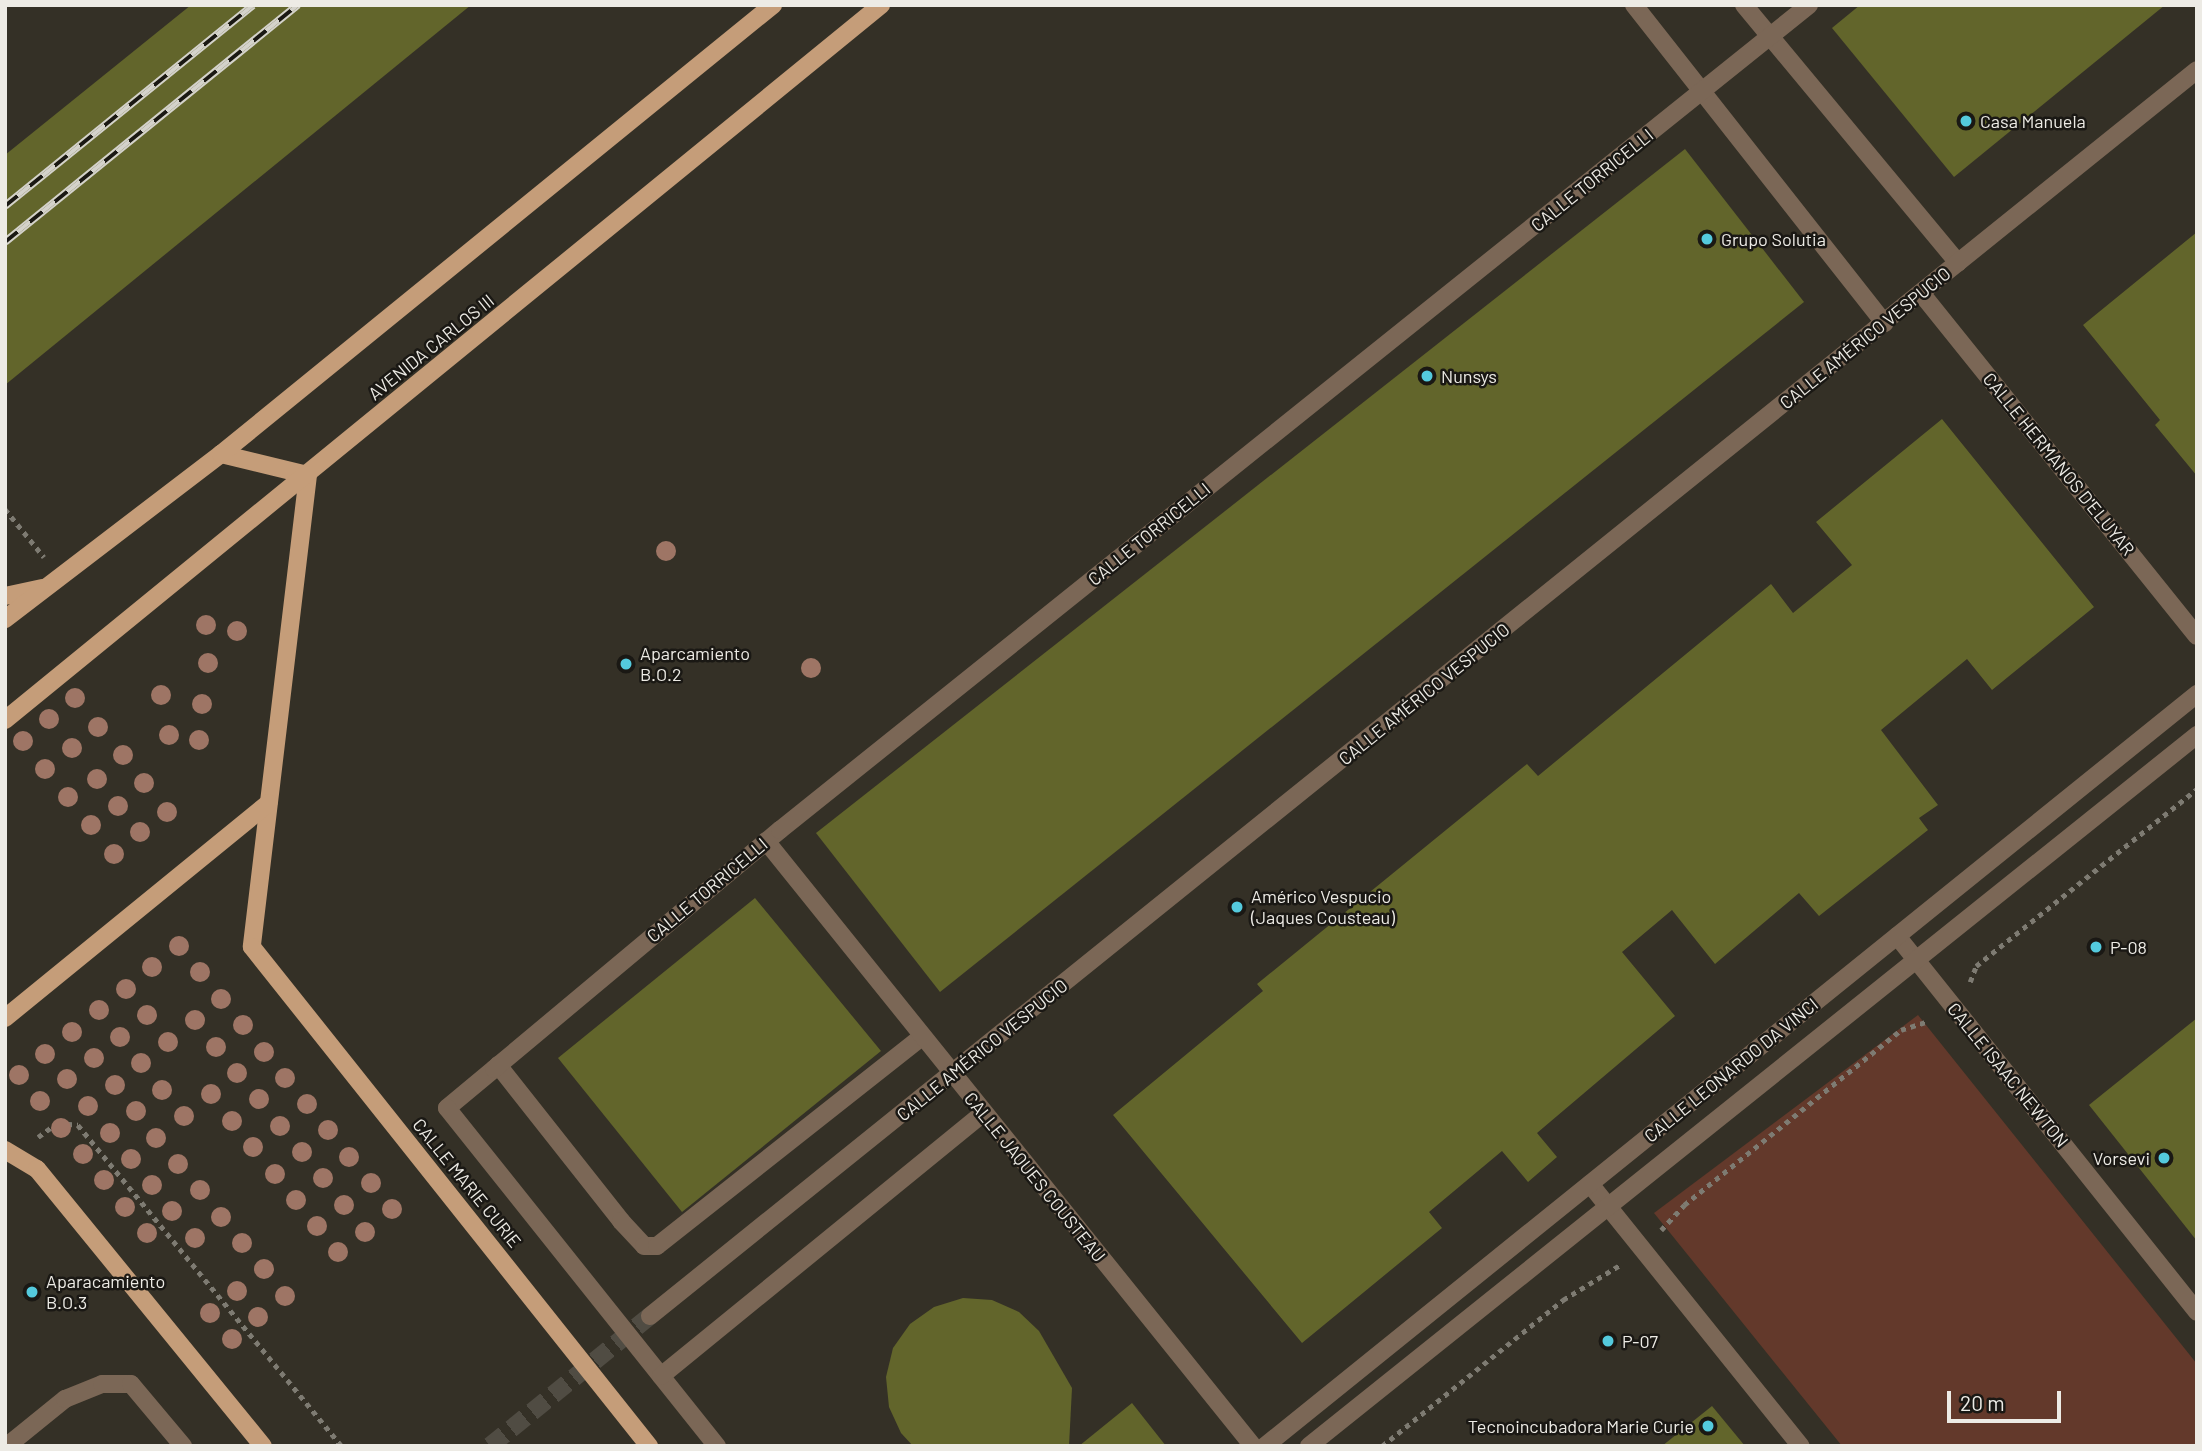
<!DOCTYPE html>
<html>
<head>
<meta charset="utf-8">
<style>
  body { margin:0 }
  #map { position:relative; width:2202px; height:1451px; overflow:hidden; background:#343026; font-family:Barlow,sans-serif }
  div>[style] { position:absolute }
  .green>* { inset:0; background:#63392b }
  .building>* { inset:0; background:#62652b }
  .tertiary-tunnel>* { height:18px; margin-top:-9px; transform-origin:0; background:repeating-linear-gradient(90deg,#504c43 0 18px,transparent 0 27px) }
  .path>* { height:4.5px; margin-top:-2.25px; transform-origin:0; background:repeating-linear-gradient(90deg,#7e7b72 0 5px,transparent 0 10px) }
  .service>* { height:18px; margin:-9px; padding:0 9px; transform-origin:9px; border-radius:9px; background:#7b6756 }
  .minor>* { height:18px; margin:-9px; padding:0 9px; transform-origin:9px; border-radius:9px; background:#7b6756 }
  .tertiary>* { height:18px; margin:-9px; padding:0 9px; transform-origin:9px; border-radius:9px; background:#7b6756 }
  .primary>* { height:18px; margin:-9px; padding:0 9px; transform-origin:9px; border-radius:9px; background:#c59d79 }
  .rail>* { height:8px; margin-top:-4px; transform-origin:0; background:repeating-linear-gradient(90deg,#1a1814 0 16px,#d4d2cb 0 32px); box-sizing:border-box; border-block:2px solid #d4d2cb }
  .trees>* { width:20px; height:20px; margin:-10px; border-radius:50%; background:#9e7565 }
  .dots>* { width:19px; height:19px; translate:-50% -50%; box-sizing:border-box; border:4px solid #1a1814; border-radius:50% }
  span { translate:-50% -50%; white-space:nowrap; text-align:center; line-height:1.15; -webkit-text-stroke:5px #1a1814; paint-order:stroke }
  .poi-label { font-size:18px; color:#edebe5 }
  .left { translate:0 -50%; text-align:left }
  .right { translate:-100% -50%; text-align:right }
  .street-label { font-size:18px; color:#edebe5 }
  .frame { position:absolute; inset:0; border:7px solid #edebe5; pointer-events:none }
  .scale { position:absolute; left:1947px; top:1391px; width:114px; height:32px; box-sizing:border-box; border:4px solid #edebe5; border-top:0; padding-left:9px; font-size:21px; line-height:24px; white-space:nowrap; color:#edebe5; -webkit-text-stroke:5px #1a1814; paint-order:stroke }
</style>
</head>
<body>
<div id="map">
  <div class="green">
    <i style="clip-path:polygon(1918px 1015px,2197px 1364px,2197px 1446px,1842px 1446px,1654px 1213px)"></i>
  </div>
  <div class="building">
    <i style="clip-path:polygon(191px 5px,471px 5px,5px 385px,5px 155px)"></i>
    <i style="clip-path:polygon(1860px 5px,2165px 5px,1954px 177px,1832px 28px)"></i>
    <i style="clip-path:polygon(1685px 149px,1804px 302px,940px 992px,816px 833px)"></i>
    <i style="clip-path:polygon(2197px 232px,2197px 476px,2155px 425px,2160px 420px,2083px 325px)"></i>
    <i style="clip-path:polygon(1942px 419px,2094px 607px,1992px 690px,1967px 659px,1881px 730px,1938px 805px,1919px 818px,1928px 830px,1819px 916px,1799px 893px,1715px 964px,1672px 910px,1622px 952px,1675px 1016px,1537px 1133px,1557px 1157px,1528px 1182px,1502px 1151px,1429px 1212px,1442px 1228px,1302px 1343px,1113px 1115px,1263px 991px,1257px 984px,1527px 764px,1538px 776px,1771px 584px,1793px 613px,1852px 565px,1816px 522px)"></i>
    <i style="clip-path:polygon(755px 898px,881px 1051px,682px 1212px,558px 1058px)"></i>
    <i style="clip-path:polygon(2197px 1018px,2197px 1241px,2089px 1105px)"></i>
    <i style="clip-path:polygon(963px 1298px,992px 1300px,1019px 1312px,1039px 1331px,1072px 1388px,1069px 1446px,913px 1446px,901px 1433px,889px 1407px,886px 1377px,893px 1348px,910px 1324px,934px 1307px)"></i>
    <i style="clip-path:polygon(1132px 1403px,1166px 1446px,1079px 1446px)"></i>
    <i style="clip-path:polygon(1712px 1406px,1745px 1446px,1662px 1446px)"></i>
  </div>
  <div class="tertiary-tunnel">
    <i style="left:490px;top:1446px;width:206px;rotate:-39.1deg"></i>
  </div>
  <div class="path">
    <i style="left:5px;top:509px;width:62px;rotate:50.9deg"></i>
    <i style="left:1970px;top:982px;width:17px;rotate:-69deg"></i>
    <i style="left:1976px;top:966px;width:283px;rotate:-38.7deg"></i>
    <i style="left:38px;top:1137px;width:24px;rotate:-36deg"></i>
    <i style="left:57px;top:1123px;width:21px;rotate:5deg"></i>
    <i style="left:78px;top:1125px;width:416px;rotate:50.6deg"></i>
    <i style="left:1661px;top:1230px;width:34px;rotate:-47deg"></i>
    <i style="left:1684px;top:1205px;width:279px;rotate:-38.9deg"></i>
    <i style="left:1901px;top:1030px;width:28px;rotate:-18deg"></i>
    <i style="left:1382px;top:1446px;width:233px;rotate:-38.9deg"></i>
    <i style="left:1563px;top:1300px;width:67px;rotate:-31.6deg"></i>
  </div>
  <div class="service">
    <i style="left:498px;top:1065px;width:199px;rotate:51.7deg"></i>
    <i style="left:621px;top:1221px;width:34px;rotate:47deg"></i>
    <i style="left:644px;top:1246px;width:13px"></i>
    <i style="left:657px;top:1246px;width:337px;rotate:-38.3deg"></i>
    <i style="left:494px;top:1069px;width:61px;rotate:140.3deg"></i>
    <i style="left:447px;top:1108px;width:433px;rotate:51.4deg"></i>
    <i style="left:661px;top:1376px;width:416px;rotate:-39.2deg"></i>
  </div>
  <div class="minor">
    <i style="left:1634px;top:5px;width:405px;rotate:51.8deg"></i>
    <i style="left:1744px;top:5px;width:335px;rotate:50.3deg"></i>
    <i style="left:1921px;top:293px;width:440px;rotate:51.2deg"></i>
    <i style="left:766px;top:841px;width:777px;rotate:51.17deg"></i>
    <i style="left:1897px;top:936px;width:481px;rotate:51.4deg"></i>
    <i style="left:494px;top:1069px;width:373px;rotate:-39.9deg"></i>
    <i style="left:780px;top:830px;width:1319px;rotate:-38.72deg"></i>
    <i style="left:1590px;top:1184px;width:336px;rotate:51.2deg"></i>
    <i style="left:7px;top:1446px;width:75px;rotate:-39deg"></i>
    <i style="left:65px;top:1399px;width:40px;rotate:-22deg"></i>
    <i style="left:102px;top:1384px;width:29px"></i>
    <i style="left:131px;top:1384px;width:81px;rotate:50deg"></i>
  </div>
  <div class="tertiary">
    <i style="left:650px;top:1316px;width:1986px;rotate:-38.85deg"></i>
    <i style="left:1265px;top:1446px;width:1198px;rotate:-38.9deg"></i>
    <i style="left:1309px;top:1446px;width:1138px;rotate:-38.68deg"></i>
  </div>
  <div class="primary">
    <i style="left:221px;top:454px;width:89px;rotate:13.6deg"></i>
    <i style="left:308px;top:475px;width:475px;rotate:96.8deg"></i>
    <i style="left:252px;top:947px;width:638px;rotate:51.49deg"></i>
    <i style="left:5px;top:596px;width:38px;rotate:-12deg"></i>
    <i style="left:5px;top:619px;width:272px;rotate:-37.4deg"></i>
    <i style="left:221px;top:454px;width:712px;rotate:-39.13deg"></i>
    <i style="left:5px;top:720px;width:1131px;rotate:-39.22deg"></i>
    <i style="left:5px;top:1018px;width:340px;rotate:-39.2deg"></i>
    <i style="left:5px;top:1150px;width:37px;rotate:31deg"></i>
    <i style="left:37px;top:1169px;width:357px;rotate:50.8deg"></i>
  </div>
  <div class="rail">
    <i style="left:5px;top:206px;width:319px;rotate:-39deg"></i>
    <i style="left:5px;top:242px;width:377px;rotate:-39deg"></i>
  </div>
  <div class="trees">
    <i style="left:666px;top:551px"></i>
    <i style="left:206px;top:625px"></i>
    <i style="left:237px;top:631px"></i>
    <i style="left:208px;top:663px"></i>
    <i style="left:811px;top:668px"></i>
    <i style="left:161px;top:695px"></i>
    <i style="left:75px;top:698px"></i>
    <i style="left:202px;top:704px"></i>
    <i style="left:49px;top:719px"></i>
    <i style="left:98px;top:727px"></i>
    <i style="left:169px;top:735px"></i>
    <i style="left:199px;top:740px"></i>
    <i style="left:23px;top:741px"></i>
    <i style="left:72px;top:748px"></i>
    <i style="left:123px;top:755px"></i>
    <i style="left:45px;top:769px"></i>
    <i style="left:97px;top:779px"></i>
    <i style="left:144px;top:783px"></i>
    <i style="left:68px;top:797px"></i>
    <i style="left:118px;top:806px"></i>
    <i style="left:167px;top:812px"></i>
    <i style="left:91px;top:825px"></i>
    <i style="left:140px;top:832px"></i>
    <i style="left:114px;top:854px"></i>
    <i style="left:179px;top:946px"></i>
    <i style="left:152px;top:967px"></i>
    <i style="left:200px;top:972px"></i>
    <i style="left:126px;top:989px"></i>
    <i style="left:221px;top:999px"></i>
    <i style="left:99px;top:1010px"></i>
    <i style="left:147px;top:1015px"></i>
    <i style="left:195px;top:1020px"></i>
    <i style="left:243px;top:1025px"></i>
    <i style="left:72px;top:1032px"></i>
    <i style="left:120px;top:1037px"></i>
    <i style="left:168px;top:1042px"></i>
    <i style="left:216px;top:1047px"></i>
    <i style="left:264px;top:1052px"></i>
    <i style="left:45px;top:1054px"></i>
    <i style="left:94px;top:1058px"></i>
    <i style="left:141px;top:1063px"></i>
    <i style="left:237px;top:1073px"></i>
    <i style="left:19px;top:1075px"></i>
    <i style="left:285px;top:1078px"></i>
    <i style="left:67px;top:1079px"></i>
    <i style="left:115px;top:1085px"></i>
    <i style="left:162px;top:1090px"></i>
    <i style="left:211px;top:1094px"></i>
    <i style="left:259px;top:1099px"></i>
    <i style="left:40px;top:1101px"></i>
    <i style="left:307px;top:1104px"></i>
    <i style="left:88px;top:1106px"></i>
    <i style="left:136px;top:1111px"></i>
    <i style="left:184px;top:1116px"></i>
    <i style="left:232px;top:1121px"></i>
    <i style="left:280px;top:1126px"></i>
    <i style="left:61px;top:1128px"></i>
    <i style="left:328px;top:1130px"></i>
    <i style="left:110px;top:1133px"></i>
    <i style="left:156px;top:1138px"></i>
    <i style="left:253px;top:1147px"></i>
    <i style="left:302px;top:1152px"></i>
    <i style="left:83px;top:1154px"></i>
    <i style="left:349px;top:1157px"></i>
    <i style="left:131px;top:1159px"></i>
    <i style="left:178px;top:1164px"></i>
    <i style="left:275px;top:1174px"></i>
    <i style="left:323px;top:1178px"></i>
    <i style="left:104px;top:1180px"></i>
    <i style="left:371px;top:1183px"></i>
    <i style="left:152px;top:1185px"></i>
    <i style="left:200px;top:1190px"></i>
    <i style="left:296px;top:1200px"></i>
    <i style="left:344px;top:1205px"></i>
    <i style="left:125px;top:1207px"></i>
    <i style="left:392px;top:1209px"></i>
    <i style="left:172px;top:1211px"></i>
    <i style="left:221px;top:1217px"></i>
    <i style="left:317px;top:1226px"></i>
    <i style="left:365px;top:1232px"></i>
    <i style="left:147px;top:1233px"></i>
    <i style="left:195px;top:1238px"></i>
    <i style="left:242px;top:1243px"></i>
    <i style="left:338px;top:1252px"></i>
    <i style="left:264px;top:1269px"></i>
    <i style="left:237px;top:1291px"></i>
    <i style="left:285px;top:1296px"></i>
    <i style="left:210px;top:1313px"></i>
    <i style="left:258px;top:1317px"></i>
    <i style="left:232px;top:1339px"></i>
  </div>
  <div class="dots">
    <i style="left:1966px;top:121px;background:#54cadd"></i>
    <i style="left:1707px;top:239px;background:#54cadd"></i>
    <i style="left:1427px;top:376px;background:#54cadd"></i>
    <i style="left:626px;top:664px;background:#54cadd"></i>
    <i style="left:1237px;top:907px;background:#54cadd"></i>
    <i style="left:2096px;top:947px;background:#54cadd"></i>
    <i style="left:2164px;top:1158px;background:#54cadd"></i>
    <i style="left:32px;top:1292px;background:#54cadd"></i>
    <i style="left:1608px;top:1341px;background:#54cadd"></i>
    <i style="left:1708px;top:1426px;background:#54cadd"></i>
  </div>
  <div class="poi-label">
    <span class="left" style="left:1980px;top:121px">Casa Manuela</span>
    <span class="left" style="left:1721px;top:239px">Grupo Solutia</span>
    <span class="left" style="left:1441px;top:376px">Nunsys</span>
    <span class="left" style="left:640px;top:664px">Aparcamiento<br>B.O.2</span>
    <span class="left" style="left:1251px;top:907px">Américo Vespucio<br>(Jaques Cousteau)</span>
    <span class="left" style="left:2110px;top:947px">P-08</span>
    <span class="right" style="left:2150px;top:1158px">Vorsevi</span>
    <span class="left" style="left:46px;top:1292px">Aparacamiento<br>B.O.3</span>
    <span class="left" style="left:1622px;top:1341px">P-07</span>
    <span class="right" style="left:1694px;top:1426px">Tecnoincubadora Marie Curie</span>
  </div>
  <div class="street-label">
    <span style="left:1592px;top:180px;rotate:-39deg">CALLE TORRICELLI</span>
    <span style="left:1865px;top:338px;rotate:-39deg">CALLE AMÉRICO VESPUCIO</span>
    <span style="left:431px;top:347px;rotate:-39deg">AVENIDA CARLOS III</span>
    <span style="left:2059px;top:464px;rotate:51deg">CALLE HERMANOS D'ELUYAR</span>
    <span style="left:1149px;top:534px;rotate:-39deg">CALLE TORRICELLI</span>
    <span style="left:1424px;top:694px;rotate:-39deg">CALLE AMÉRICO VESPUCIO</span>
    <span style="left:707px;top:890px;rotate:-40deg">CALLE TORRICELLI</span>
    <span style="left:982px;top:1050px;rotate:-39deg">CALLE AMÉRICO VESPUCIO</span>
    <span style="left:1731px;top:1070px;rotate:-39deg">CALLE LEONARDO DA VINCI</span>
    <span style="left:2008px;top:1075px;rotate:51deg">CALLE ISAAC NEWTON</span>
    <span style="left:1035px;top:1177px;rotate:51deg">CALLE JAQUES COUSTEAU</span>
    <span style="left:467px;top:1183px;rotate:51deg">CALLE MARIE CURIE</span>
  </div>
  <div class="frame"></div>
  <div class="scale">20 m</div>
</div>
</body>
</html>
